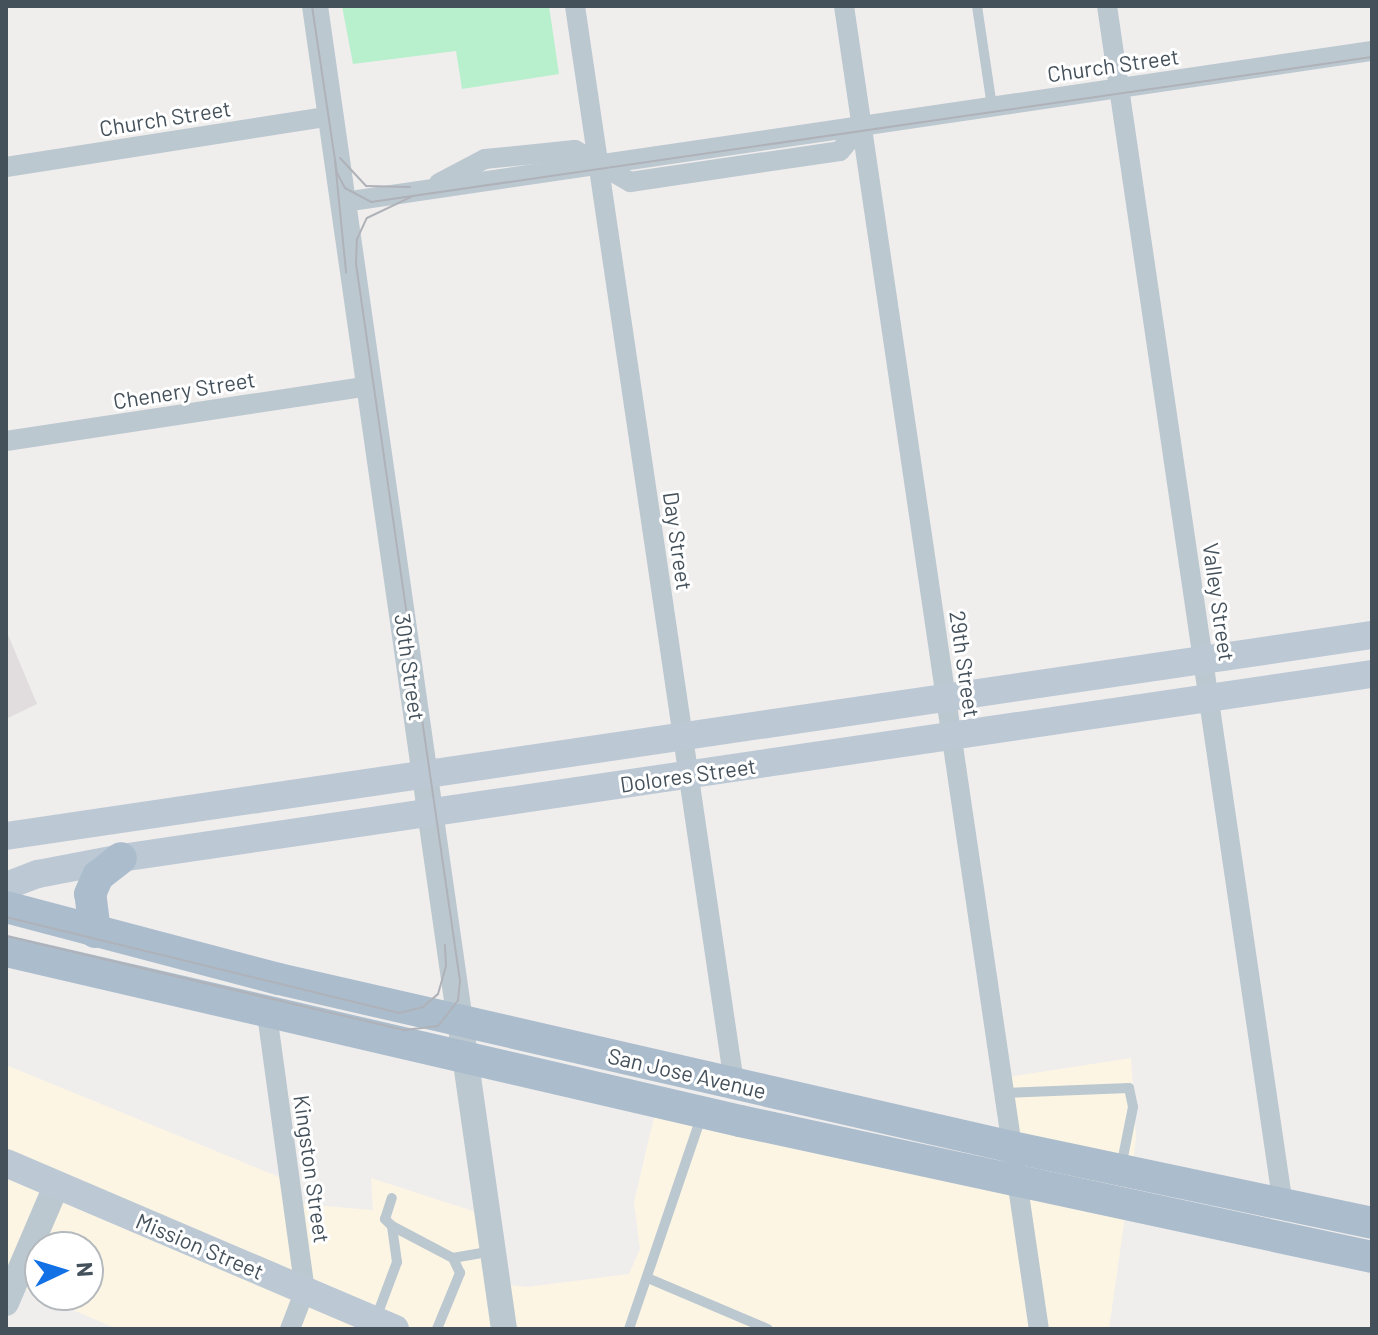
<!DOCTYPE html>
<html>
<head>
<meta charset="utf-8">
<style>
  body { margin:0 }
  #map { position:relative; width:1378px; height:1335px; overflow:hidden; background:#f0eded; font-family:Barlow,sans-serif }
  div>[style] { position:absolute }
  .commercial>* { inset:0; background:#fcf5e4 }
  .education>* { inset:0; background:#e1dddf }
  .green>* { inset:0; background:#b8f0cd }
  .service>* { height:10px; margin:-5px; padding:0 5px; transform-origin:5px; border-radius:5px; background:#bcc8d0 }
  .minor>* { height:20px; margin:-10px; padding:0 10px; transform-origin:10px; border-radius:10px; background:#bcc8d0 }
  .tertiary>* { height:26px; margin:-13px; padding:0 13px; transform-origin:13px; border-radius:13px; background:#bcc8d0 }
  .secondary>* { height:28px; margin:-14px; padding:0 14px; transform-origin:14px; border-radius:14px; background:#bcc9d5 }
  .primary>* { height:32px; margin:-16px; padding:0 16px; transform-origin:16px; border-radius:16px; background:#abbdcd }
  .tram>* { height:2px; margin:-1px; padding:0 1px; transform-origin:1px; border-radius:1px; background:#afb2b8 }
  span { translate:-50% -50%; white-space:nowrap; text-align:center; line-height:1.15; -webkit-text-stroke:6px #fff; paint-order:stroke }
  .street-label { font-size:22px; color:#44515b }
  .frame { position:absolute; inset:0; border:8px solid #44515b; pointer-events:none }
  .north { position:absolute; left:24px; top:1231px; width:80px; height:80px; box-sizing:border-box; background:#fff; border:2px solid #b4b9bd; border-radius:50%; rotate:86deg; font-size:22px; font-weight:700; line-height:32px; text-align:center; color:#44515b }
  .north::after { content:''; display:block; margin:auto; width:28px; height:36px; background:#1271e4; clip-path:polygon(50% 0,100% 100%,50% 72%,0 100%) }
</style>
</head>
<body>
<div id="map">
  <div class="commercial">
    <i style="clip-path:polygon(evenodd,1131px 1058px,1136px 1139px,1109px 1329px,117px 1329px,6px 1281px,6px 1065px,289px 1181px,299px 1204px,373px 1210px,371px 1178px,488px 1216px,498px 1284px,527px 1287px,629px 1274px,640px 1249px,634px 1202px,658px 1101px,1017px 1181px,1001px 1078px,1131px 1058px,40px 1247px,88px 1247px,88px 1295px,40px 1295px,40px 1247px)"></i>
  </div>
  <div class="education">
    <i style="clip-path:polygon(6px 630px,37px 704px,6px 719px)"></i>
  </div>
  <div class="green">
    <i style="clip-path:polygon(342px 6px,549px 6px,559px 74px,462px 89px,456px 51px,353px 64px)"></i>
  </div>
  <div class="service">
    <i style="left:977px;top:6px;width:101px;rotate:81.5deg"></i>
    <i style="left:1004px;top:1093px;width:125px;rotate:-2.3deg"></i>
    <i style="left:1129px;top:1088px;width:19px;rotate:78deg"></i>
    <i style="left:1133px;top:1107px;width:61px;rotate:101.3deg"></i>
    <i style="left:392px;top:1226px;width:10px;rotate:-135deg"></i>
    <i style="left:385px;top:1219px;width:22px;rotate:-72deg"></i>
    <i style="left:650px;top:1279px;width:128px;rotate:23deg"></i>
    <i style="left:376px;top:1318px;width:60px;rotate:-69.4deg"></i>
    <i style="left:397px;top:1262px;width:36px;rotate:-98deg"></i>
    <i style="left:392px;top:1226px;width:69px;rotate:27.7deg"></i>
    <i style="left:453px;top:1258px;width:39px;rotate:-10deg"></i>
    <i style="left:437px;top:1329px;width:61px;rotate:-67.7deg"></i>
    <i style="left:460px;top:1273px;width:17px;rotate:-115deg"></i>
    <i style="left:629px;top:1329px;width:224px;rotate:-71.2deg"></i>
  </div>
  <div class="minor">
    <i style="left:575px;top:6px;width:1089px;rotate:81.6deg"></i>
    <i style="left:844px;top:6px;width:1337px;rotate:81.62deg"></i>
    <i style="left:1107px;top:6px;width:1212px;rotate:81.65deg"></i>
    <i style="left:6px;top:167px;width:329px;rotate:-8.9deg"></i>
    <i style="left:439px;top:183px;width:52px;rotate:-27.6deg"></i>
    <i style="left:485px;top:159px;width:90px;rotate:-5.7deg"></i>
    <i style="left:575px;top:150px;width:64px;rotate:30.2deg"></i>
    <i style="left:630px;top:182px;width:212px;rotate:-8.4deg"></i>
    <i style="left:840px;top:151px;width:34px;rotate:-50deg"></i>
    <i style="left:344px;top:202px;width:1039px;rotate:-8.36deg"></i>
    <i style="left:6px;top:441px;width:367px;rotate:-8.6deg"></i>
    <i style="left:267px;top:1014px;width:279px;rotate:82.2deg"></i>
    <i style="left:305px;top:1290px;width:42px;rotate:111deg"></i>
  </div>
  <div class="tertiary">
    <i style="left:315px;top:6px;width:1336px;rotate:81.87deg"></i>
    <i style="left:6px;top:1303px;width:129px;rotate:-66.8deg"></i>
  </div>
  <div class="secondary">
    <i style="left:6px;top:836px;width:1381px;rotate:-8.37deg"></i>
    <i style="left:6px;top:886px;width:34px;rotate:-21deg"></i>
    <i style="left:38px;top:874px;width:85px;rotate:-10.9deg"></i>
    <i style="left:121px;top:858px;width:1264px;rotate:-8.37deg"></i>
    <i style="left:6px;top:1163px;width:423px;rotate:23.1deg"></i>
  </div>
  <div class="primary">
    <i style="left:6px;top:907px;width:282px;rotate:14.8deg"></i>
    <i style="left:279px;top:979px;width:752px;rotate:12.91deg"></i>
    <i style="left:1012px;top:1147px;width:368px;rotate:11.9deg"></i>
    <i style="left:95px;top:932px;width:38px;rotate:-97deg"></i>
    <i style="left:90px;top:894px;width:20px;rotate:-66deg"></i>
    <i style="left:98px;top:876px;width:29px;rotate:-38deg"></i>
    <i style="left:6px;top:951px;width:753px;rotate:13.04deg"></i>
    <i style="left:740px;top:1121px;width:646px;rotate:12.14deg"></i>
  </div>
  <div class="tram">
    <i style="left:312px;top:6px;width:169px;rotate:81.5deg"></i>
    <i style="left:337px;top:173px;width:17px;rotate:62deg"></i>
    <i style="left:345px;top:188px;width:30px;rotate:28deg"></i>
    <i style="left:371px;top:202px;width:1011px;rotate:-8.24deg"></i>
    <i style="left:340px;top:158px;width:38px;rotate:47deg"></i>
    <i style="left:366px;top:186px;width:44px;rotate:1.3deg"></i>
    <i style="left:335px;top:161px;width:112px;rotate:84.3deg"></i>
    <i style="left:6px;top:917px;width:405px;rotate:13.7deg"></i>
    <i style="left:399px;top:1013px;width:25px;rotate:-14deg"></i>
    <i style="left:423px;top:1007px;width:20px;rotate:-41deg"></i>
    <i style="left:438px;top:994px;width:29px;rotate:-74deg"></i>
    <i style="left:446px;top:966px;width:21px;rotate:-93deg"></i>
    <i style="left:6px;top:936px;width:410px;rotate:13.3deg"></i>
    <i style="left:405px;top:1030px;width:33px;rotate:-7deg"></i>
    <i style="left:438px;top:1026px;width:33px;rotate:-52deg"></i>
    <i style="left:458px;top:1000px;width:19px;rotate:-84deg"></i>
    <i style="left:460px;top:981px;width:725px;rotate:-98.25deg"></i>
    <i style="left:356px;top:264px;width:25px;rotate:-88deg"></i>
    <i style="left:357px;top:239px;width:23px;rotate:-65deg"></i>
    <i style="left:367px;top:218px;width:49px;rotate:-25.5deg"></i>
  </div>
  <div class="street-label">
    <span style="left:1113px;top:65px;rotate:-8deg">Church Street</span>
    <span style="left:165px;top:118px;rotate:-9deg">Church Street</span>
    <span style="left:184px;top:390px;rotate:-9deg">Chenery Street</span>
    <span style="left:678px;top:541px;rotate:82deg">Day Street</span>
    <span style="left:1219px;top:602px;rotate:82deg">Valley Street</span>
    <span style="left:965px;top:664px;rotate:82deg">29th Street</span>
    <span style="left:410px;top:667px;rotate:82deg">30th Street</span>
    <span style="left:688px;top:775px;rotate:-8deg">Dolores Street</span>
    <span style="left:687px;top:1073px;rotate:13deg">San Jose Avenue</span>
    <span style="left:312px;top:1169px;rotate:82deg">Kingston Street</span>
    <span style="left:200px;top:1246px;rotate:23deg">Mission Street</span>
  </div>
  <div class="frame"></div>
  <div class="north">N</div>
</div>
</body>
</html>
